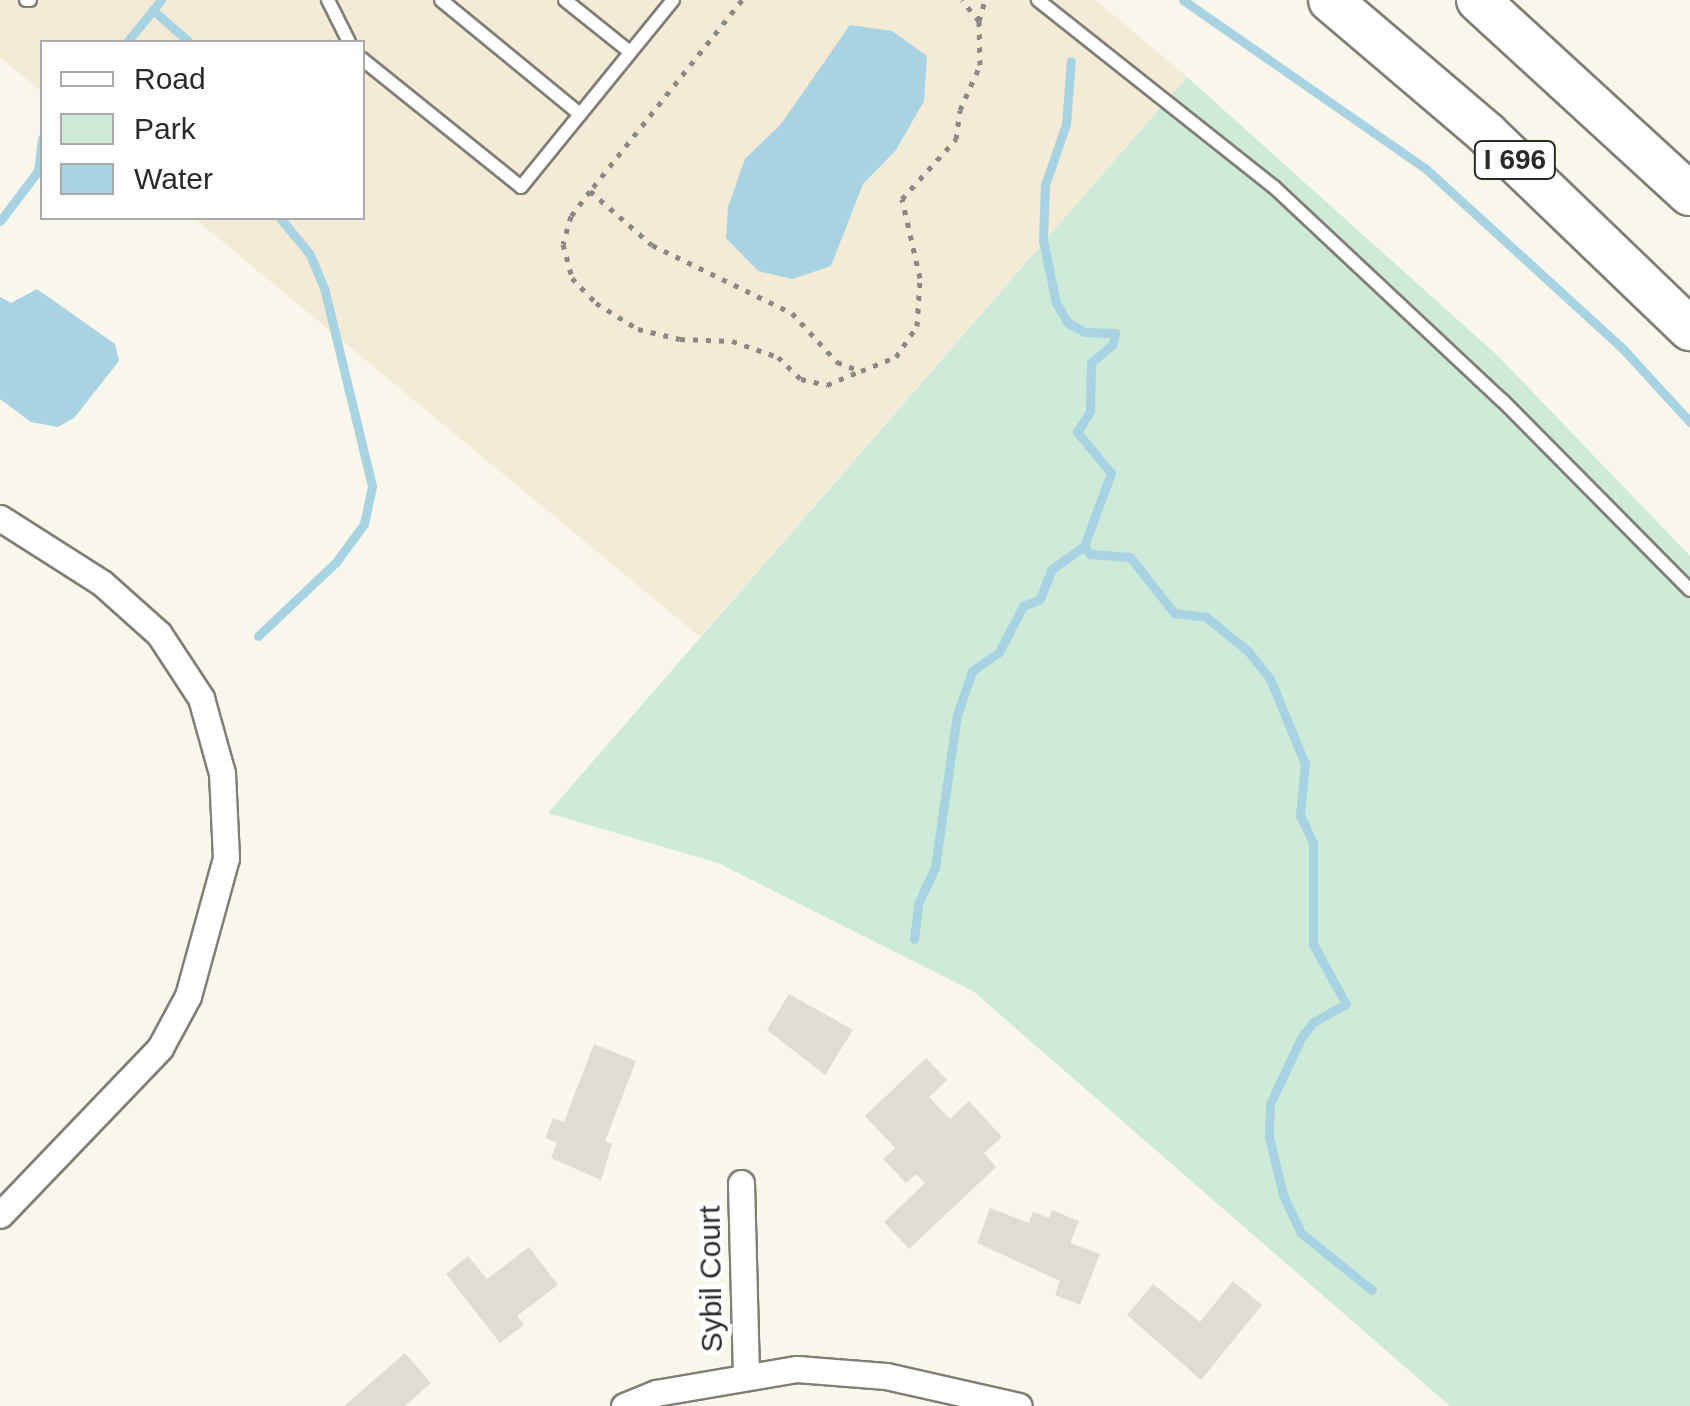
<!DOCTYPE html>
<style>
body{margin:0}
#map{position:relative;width:1690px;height:1406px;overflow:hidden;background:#f9f6ec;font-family:Arial,sans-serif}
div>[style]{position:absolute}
.commercial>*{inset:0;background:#f4ebd6}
.green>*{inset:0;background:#ceebd9}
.water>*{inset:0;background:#a8d3e2}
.stream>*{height:9px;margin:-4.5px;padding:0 4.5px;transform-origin:4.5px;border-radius:4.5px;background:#a8d3e2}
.building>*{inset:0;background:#dfdcd2}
.path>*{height:5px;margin-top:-2.5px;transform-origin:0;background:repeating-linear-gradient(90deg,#8b8983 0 5px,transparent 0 13px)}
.roads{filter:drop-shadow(2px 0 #817e76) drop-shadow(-2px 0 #817e76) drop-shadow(0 2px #817e76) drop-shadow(0 -2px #817e76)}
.service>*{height:12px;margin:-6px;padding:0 6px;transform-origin:6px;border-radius:6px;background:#fff}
.minor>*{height:25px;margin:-12.5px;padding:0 12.5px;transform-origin:12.5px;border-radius:12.5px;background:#fff}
.motorway>*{height:42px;margin:-21px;padding:0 21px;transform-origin:21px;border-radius:21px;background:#fff}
span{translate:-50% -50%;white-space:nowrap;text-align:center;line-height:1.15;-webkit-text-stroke:9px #fff;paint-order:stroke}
.shield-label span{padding:2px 8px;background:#fff;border:2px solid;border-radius:8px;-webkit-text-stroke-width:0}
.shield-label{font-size:28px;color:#2b2a27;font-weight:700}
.street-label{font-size:30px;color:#2b2a27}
.legend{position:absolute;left:40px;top:40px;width:325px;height:180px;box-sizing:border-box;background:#fff;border:2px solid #aaaaa9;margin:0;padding:12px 18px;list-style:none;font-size:30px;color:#2b2a27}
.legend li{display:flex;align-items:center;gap:20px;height:50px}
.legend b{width:50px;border:2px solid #aaaaa9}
</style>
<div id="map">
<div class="commercial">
<i style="clip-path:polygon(0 0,1096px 0,1187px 77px,700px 637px,194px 218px,362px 218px,362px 42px,42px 42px,42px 92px,0 57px)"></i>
</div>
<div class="green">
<i style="clip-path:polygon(1187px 77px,1498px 356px,1690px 556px,1690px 1406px,1450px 1406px,973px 991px,718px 863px,548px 813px)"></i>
</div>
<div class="water">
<i style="clip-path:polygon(850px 25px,892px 31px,927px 56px,924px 101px,896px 150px,863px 184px,831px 266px,792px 279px,758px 271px,726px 238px,728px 207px,745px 159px,781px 124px)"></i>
<i style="clip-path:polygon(37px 289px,115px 344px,119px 361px,74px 418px,58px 427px,31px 422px,0 399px,0 297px,11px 303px)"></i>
</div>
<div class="stream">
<i style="left:1183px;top:0;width:295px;rotate:34.8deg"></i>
<i style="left:1425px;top:168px;width:270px;rotate:42.4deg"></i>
<i style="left:1624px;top:350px;width:98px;rotate:47.5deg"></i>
<i style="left:154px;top:11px;width:47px;rotate:41.5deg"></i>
<i style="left:127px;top:42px;width:54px;rotate:-51deg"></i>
<i style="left:0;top:221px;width:63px;rotate:-52.8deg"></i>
<i style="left:38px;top:171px;width:33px;rotate:-83deg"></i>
<i style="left:1084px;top:546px;width:10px;rotate:53deg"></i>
<i style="left:1090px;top:554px;width:40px;rotate:4.3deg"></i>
<i style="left:1130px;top:557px;width:71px;rotate:51.8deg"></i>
<i style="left:1174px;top:613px;width:32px;rotate:7deg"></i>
<i style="left:1206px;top:617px;width:54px;rotate:39deg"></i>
<i style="left:1248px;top:651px;width:36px;rotate:52deg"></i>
<i style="left:1270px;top:679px;width:92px;rotate:67.6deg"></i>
<i style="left:1305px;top:764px;width:51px;rotate:95.6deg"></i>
<i style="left:1300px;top:815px;width:31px;rotate:65deg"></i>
<i style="left:1313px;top:843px;width:101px;rotate:90deg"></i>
<i style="left:1313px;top:944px;width:68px;rotate:61.2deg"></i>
<i style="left:1346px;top:1004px;width:38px;rotate:151deg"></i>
<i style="left:1313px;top:1022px;width:20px;rotate:127deg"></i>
<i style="left:1301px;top:1038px;width:73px;rotate:115.2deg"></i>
<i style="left:1270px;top:1104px;width:33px;rotate:92deg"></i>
<i style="left:1269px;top:1137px;width:60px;rotate:76.4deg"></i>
<i style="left:1283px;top:1195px;width:42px;rotate:64.7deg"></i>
<i style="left:1301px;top:1233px;width:91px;rotate:38.8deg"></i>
<i style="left:258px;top:636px;width:108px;rotate:-43.5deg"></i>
<i style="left:336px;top:562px;width:47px;rotate:-53.6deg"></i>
<i style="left:364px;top:524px;width:39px;rotate:-78deg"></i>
<i style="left:372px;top:486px;width:204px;rotate:-103.6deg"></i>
<i style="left:324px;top:288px;width:38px;rotate:-113deg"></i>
<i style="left:309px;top:253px;width:45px;rotate:-129.6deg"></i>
<i style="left:914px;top:939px;width:35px;rotate:-83deg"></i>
<i style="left:918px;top:904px;width:41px;rotate:-65.3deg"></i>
<i style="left:935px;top:867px;width:154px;rotate:-81.8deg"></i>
<i style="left:957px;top:715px;width:46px;rotate:-71.2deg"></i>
<i style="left:972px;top:671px;width:33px;rotate:-35deg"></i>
<i style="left:999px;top:652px;width:52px;rotate:-62.4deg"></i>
<i style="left:1023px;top:606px;width:18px;rotate:-22deg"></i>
<i style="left:1040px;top:599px;width:31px;rotate:-69deg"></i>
<i style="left:1051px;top:570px;width:41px;rotate:-36deg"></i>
<i style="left:1084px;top:546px;width:78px;rotate:-69.7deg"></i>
<i style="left:1111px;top:473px;width:53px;rotate:-129.7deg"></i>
<i style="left:1077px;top:432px;width:25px;rotate:-58deg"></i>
<i style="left:1090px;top:411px;width:48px;rotate:-88.8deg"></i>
<i style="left:1091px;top:363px;width:29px;rotate:-41deg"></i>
<i style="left:1113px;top:344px;width:11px;rotate:-80deg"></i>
<i style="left:1115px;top:333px;width:30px;rotate:-178deg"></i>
<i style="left:1085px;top:332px;width:19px;rotate:-152deg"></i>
<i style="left:1068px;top:323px;width:23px;rotate:-121deg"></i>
<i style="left:1056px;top:303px;width:64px;rotate:-101.7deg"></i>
<i style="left:1043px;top:240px;width:55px;rotate:-87.9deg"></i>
<i style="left:1045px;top:185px;width:65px;rotate:-71deg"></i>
<i style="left:1066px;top:124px;width:63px;rotate:-85.5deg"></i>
</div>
<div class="building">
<i style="clip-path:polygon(789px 994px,853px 1030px,825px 1075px,767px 1030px)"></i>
<i style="clip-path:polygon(594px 1044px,636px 1061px,605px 1141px,612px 1144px,601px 1180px,551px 1158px,557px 1143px,545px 1138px,553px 1118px,564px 1122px)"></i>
<i style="clip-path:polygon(926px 1058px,947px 1080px,929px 1097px,950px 1119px,969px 1101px,1002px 1137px,984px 1153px,996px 1167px,909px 1249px,884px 1222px,925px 1183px,916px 1174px,906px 1183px,883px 1159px,895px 1148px,865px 1116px)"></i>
<i style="clip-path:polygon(990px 1208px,1029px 1223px,1033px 1212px,1049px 1218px,1052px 1210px,1079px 1221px,1070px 1243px,1100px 1254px,1080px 1305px,1055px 1295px,1060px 1281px,977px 1243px)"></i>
<i style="clip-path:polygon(529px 1247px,558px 1285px,517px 1316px,524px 1325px,500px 1343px,446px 1274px,468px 1256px,487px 1279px)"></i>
<i style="clip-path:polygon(1233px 1281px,1262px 1305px,1201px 1380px,1127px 1315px,1153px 1284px,1200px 1322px)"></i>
<i style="clip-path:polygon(405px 1353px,431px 1383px,405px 1406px,344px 1406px)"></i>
</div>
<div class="path">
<i style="left:742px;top:0;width:244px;rotate:128.5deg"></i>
<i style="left:590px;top:191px;width:82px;rotate:41.1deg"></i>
<i style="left:652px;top:245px;width:156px;rotate:25.9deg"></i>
<i style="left:792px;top:313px;width:67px;rotate:47.4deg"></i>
<i style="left:837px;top:362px;width:26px;rotate:21deg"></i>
<i style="left:861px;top:371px;width:38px;rotate:-22deg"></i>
<i style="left:896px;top:357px;width:37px;rotate:-56deg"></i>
<i style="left:917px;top:326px;width:48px;rotate:-86.4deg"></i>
<i style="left:920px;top:278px;width:81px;rotate:-102.8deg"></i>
<i style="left:902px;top:199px;width:81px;rotate:-48deg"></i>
<i style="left:956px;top:139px;width:29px;rotate:-82deg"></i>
<i style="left:960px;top:110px;width:49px;rotate:-66deg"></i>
<i style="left:980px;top:65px;width:44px;rotate:-91.3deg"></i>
<i style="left:979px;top:21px;width:27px;rotate:-129deg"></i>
<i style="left:979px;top:21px;width:22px;rotate:-74deg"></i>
<i style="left:590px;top:191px;width:31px;rotate:127deg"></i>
<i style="left:571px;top:216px;width:29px;rotate:106deg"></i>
<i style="left:563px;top:244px;width:35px;rotate:75deg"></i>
<i style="left:572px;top:278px;width:35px;rotate:46deg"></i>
<i style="left:596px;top:303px;width:49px;rotate:31.8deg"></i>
<i style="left:638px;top:329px;width:43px;rotate:13.4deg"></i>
<i style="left:680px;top:339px;width:52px;rotate:2.2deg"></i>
<i style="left:732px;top:341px;width:49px;rotate:19.2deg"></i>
<i style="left:778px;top:357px;width:32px;rotate:44deg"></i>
<i style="left:801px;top:379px;width:27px;rotate:13deg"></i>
<i style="left:827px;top:385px;width:34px;rotate:-23deg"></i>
</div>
<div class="roads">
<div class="service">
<i style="left:26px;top:0;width:4px"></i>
<i style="left:328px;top:0;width:47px;rotate:63.4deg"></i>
<i style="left:441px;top:0;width:180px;rotate:39.4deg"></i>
<i style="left:565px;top:0;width:83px;rotate:38.7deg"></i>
<i style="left:1038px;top:0;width:301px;rotate:38.4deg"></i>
<i style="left:1274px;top:187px;width:312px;rotate:43.1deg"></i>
<i style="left:1502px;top:400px;width:267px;rotate:45.3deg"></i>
<i style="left:362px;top:59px;width:204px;rotate:38.8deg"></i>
<i style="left:521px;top:187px;width:241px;rotate:-50.9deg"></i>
</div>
<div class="minor">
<i style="left:0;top:518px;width:121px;rotate:32.5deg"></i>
<i style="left:102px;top:583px;width:76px;rotate:41.8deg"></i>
<i style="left:159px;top:634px;width:77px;rotate:56.7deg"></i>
<i style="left:201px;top:698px;width:78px;rotate:74.4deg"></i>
<i style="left:222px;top:773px;width:85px;rotate:87.3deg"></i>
<i style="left:226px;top:858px;width:143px;rotate:105.4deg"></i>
<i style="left:188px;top:996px;width:59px;rotate:118.3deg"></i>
<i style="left:160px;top:1048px;width:231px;rotate:133.8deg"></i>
<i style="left:741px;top:1183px;width:191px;rotate:88.5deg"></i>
<i style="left:624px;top:1406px;width:35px;rotate:-22deg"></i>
<i style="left:656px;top:1393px;width:143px;rotate:-9.7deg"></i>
<i style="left:797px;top:1369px;width:89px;rotate:4.5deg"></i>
<i style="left:886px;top:1376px;width:136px;rotate:12.7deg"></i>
</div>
<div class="motorway">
<i style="left:1330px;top:0;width:205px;rotate:40.4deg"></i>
<i style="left:1486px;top:133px;width:283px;rotate:43.9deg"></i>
<i style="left:1478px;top:0;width:287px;rotate:42.5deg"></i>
</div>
</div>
<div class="shield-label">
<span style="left:1515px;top:160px">I 696</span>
</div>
<div class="street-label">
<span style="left:711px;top:1279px;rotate:-91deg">Sybil Court</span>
</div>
<ul class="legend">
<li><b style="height:12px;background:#fff"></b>Road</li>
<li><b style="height:28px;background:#ceebd9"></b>Park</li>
<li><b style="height:28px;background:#a8d3e2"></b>Water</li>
</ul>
</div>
